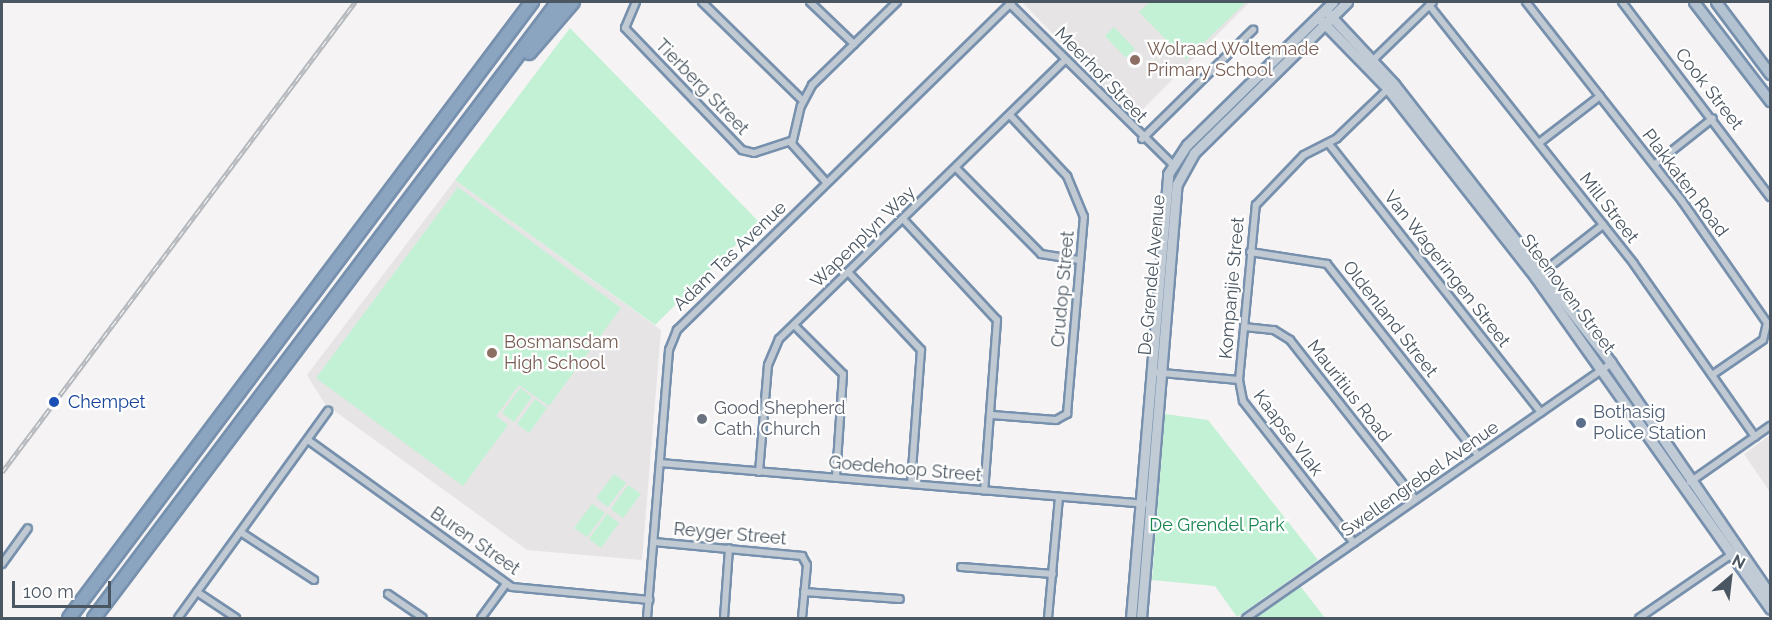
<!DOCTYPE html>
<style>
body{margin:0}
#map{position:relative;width:1772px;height:620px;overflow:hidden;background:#f5f3f3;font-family:Raleway,sans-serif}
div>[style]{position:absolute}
.education>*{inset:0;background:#e6e4e5}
.green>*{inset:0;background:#c3f1d5}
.roads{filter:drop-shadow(2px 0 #7690ad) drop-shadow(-2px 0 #7690ad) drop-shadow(0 2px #7690ad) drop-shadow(0 -2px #7690ad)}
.street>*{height:6px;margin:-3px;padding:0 3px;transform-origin:3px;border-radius:3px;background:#c1cad2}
.secondary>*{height:9px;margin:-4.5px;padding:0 4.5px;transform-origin:4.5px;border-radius:4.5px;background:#c1cbd6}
.primary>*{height:9px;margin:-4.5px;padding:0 4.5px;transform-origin:4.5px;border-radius:4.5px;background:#b3c2d1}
.highway>*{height:12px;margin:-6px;padding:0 6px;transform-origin:6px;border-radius:6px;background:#8ba5c1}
.rail>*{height:4.5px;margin-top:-2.25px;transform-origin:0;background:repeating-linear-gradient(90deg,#fff 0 7px,#b5b8bd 0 14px);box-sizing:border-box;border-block:2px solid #b5b8bd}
.dots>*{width:16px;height:16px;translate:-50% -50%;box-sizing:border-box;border:3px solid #fff;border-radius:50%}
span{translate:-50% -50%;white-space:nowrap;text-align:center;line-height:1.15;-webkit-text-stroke:4.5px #fff;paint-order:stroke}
.education-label{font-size:18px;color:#785e54}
.left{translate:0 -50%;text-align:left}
.street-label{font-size:18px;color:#4a5661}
.transit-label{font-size:18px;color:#164399}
.worship-label{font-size:18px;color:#5b616d}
.service-label{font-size:18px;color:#4e5e75}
.park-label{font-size:18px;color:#17864f}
.frame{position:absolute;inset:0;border:3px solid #4a5661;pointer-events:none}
.north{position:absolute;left:1700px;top:548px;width:60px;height:60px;-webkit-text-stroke:4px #fff;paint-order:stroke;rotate:28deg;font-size:16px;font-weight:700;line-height:24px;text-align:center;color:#4a5661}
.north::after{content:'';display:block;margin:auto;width:21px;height:27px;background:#4a5661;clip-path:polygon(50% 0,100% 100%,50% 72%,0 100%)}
.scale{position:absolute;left:12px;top:581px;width:99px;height:27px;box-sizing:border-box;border:3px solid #4a5661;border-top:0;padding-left:8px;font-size:18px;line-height:21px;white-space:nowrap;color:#4a5661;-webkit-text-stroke:4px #fff;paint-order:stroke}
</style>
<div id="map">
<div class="education">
<i style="clip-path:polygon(1022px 2px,1250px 2px,1134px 118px)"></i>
<i style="clip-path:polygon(455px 180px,661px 330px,642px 560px,527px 550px,325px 404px,307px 375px)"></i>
<i style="clip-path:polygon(1770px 435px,1770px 492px,1744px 454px)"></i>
</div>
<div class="green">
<i style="clip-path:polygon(1150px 2px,1246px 2px,1186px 60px,1139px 12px)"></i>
<i style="clip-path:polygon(1114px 27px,1135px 49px,1126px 58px,1105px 36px)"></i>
<i style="clip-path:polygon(570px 28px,759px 222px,655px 325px,455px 180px)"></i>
<i style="clip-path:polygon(458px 187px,621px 308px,549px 406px,519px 385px,496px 416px,508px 425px,463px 486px,316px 378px)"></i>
<i style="clip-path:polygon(520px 388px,532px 397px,514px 422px,502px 413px)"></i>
<i style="clip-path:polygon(535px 399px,547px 408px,529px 433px,517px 424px)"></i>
<i style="clip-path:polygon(1165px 414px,1208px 420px,1318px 560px,1237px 617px,1215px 586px,1152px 580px)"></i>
<i style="clip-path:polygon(614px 474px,626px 483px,608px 507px,596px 498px)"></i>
<i style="clip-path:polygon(628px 485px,641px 494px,623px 518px,611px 509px)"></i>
<i style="clip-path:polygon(592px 504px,605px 513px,587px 537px,574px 528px)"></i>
<i style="clip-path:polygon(607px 514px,619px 523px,601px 548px,589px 539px)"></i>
<i style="clip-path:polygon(1301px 587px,1325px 618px,1256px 618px,1299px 588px)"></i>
</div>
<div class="roads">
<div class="street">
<i style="left:636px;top:2px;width:28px;rotate:113deg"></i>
<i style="left:625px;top:28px;width:169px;rotate:46.2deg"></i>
<i style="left:742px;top:150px;width:12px;rotate:14deg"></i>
<i style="left:754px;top:153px;width:40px;rotate:-18deg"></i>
<i style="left:702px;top:2px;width:141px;rotate:44.4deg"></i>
<i style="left:810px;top:2px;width:61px;rotate:43.7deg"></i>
<i style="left:1526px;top:2px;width:253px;rotate:51.9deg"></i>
<i style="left:1682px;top:201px;width:149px;rotate:55.1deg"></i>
<i style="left:1767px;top:323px;width:17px;rotate:103deg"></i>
<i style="left:1763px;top:340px;width:62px;rotate:145.5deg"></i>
<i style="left:1622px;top:2px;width:245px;rotate:52.8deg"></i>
<i style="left:1010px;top:4px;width:228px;rotate:44.6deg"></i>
<i style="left:1429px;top:5px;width:330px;rotate:51.6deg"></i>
<i style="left:1634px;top:264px;width:211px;rotate:55deg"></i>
<i style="left:1371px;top:62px;width:86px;rotate:-44.1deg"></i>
<i style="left:1142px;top:139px;width:156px;rotate:-44.5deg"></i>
<i style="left:1539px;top:143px;width:77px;rotate:-37.6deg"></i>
<i style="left:1329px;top:144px;width:342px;rotate:51.7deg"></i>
<i style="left:1654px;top:165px;width:75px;rotate:-38.5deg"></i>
<i style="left:956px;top:168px;width:121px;rotate:45.3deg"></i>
<i style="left:1041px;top:254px;width:38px;rotate:9deg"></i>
<i style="left:826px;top:182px;width:51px;rotate:-131.8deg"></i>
<i style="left:792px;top:144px;width:39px;rotate:-77deg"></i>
<i style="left:801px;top:106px;width:24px;rotate:-62deg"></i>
<i style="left:812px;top:85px;width:119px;rotate:-44.3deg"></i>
<i style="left:903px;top:219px;width:138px;rotate:47.1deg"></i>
<i style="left:997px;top:320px;width:171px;rotate:94.3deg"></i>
<i style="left:1250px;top:252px;width:78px;rotate:8.9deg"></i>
<i style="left:1327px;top:264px;width:243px;rotate:51.7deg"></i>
<i style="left:848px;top:272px;width:107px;rotate:46.9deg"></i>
<i style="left:921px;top:350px;width:134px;rotate:94.3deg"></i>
<i style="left:1538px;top:276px;width:83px;rotate:-38.1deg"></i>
<i style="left:794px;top:325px;width:69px;rotate:45deg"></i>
<i style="left:843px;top:374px;width:104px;rotate:93.9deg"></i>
<i style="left:1244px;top:327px;width:30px;rotate:6deg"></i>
<i style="left:1274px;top:330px;width:19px;rotate:32deg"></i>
<i style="left:1290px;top:340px;width:202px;rotate:51.8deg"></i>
<i style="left:1151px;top:372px;width:88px;rotate:5.2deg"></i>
<i style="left:1239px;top:380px;width:21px;rotate:79deg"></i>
<i style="left:1243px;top:401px;width:180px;rotate:52deg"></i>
<i style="left:1239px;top:380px;width:176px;rotate:-84.5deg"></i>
<i style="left:1256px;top:205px;width:69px;rotate:-46.2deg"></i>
<i style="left:1304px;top:155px;width:37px;rotate:-27deg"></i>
<i style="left:1337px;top:138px;width:74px;rotate:-43.9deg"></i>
<i style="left:992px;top:415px;width:64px;rotate:4.5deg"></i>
<i style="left:1056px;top:420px;width:13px;rotate:-29deg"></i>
<i style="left:1067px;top:414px;width:198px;rotate:-85.1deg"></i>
<i style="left:1084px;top:217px;width:44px;rotate:-112.5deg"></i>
<i style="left:1067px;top:176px;width:83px;rotate:-133.1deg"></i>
<i style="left:308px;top:440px;width:251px;rotate:35.8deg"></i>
<i style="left:512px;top:587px;width:138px;rotate:5.4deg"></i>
<i style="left:660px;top:463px;width:486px;rotate:4.8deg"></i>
<i style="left:759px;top:472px;width:107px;rotate:-85.2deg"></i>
<i style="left:768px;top:365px;width:28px;rotate:-67deg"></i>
<i style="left:779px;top:339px;width:400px;rotate:-44.3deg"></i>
<i style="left:1690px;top:482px;width:98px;rotate:-35deg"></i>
<i style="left:242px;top:533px;width:86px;rotate:33.1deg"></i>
<i style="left:654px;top:542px;width:149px;rotate:5.4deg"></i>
<i style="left:802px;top:556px;width:10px;rotate:61deg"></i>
<i style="left:807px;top:565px;width:53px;rotate:95.4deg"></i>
<i style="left:2px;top:564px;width:44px;rotate:-54.2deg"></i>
<i style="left:961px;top:567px;width:92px;rotate:4.4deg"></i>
<i style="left:197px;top:592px;width:47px;rotate:33.7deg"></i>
<i style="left:804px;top:592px;width:96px;rotate:4.2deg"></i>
<i style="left:388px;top:594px;width:42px;rotate:34.4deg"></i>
<i style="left:178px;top:618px;width:256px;rotate:-54.1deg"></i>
<i style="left:481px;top:618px;width:42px;rotate:-53.7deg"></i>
<i style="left:647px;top:618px;width:269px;rotate:-85.3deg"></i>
<i style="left:669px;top:350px;width:22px;rotate:-68deg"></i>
<i style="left:677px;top:330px;width:469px;rotate:-44.4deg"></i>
<i style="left:724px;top:618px;width:70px;rotate:-85.9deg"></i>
<i style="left:1048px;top:618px;width:121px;rotate:-84.8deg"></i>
<i style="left:1246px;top:618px;width:445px;rotate:-34.9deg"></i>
<i style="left:1639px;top:618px;width:116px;rotate:-34.5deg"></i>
</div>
<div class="secondary">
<i style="left:1325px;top:10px;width:101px;rotate:47deg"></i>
<i style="left:1394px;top:84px;width:353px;rotate:52.1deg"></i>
<i style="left:1611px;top:363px;width:280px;rotate:55.5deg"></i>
<i style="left:1318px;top:17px;width:100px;rotate:45.8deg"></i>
<i style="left:1388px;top:89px;width:240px;rotate:51.9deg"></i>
<i style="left:1536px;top:278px;width:405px;rotate:54.7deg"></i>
<i style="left:1131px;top:618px;width:446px;rotate:-85.2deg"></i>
<i style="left:1168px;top:174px;width:35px;rotate:-57deg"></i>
<i style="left:1187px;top:145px;width:204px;rotate:-44.4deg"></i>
<i style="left:1141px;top:618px;width:435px;rotate:-85.3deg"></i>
<i style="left:1177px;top:184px;width:35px;rotate:-61deg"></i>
<i style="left:1194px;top:153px;width:215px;rotate:-44.6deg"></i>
</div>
<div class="primary">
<i style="left:1694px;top:2px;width:125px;rotate:52.5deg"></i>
<i style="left:1716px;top:2px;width:90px;rotate:53.1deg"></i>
</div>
<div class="highway">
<i style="left:529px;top:53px;width:67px;rotate:-49.2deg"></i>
<i style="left:69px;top:618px;width:771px;rotate:-53.07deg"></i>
<i style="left:94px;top:618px;width:771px;rotate:-53.01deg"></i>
</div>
</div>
<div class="rail">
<i style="left:2px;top:472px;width:588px;rotate:-53.09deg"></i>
</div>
<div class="dots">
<i style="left:1135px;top:60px;background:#8d6e63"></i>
<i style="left:492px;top:353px;background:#8d6e63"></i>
<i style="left:54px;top:402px;background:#1a4fb4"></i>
<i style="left:702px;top:419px;background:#6b7280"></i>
<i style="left:1581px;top:423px;background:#5c6f8a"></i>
</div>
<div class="education-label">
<span class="left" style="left:1147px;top:60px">Wolraad Woltemade<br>Primary School</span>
<span class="left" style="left:504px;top:353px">Bosmansdam<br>High School</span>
</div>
<div class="street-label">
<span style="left:1101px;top:75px;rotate:46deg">Meerhof Street</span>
<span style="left:702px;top:87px;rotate:46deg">Tierberg Street</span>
<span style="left:1709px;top:89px;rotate:52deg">Cook Street</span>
<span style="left:1685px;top:183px;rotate:53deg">Plakkaten Road</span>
<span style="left:1609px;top:208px;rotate:52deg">Mill Street</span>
<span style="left:863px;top:237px;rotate:-44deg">Wapenplyn Way</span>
<span style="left:730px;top:256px;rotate:-44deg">Adam Tas Avenue</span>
<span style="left:1447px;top:269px;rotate:52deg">Van Wageringen Street</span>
<span style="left:1152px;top:275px;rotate:-85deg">De Grendel Avenue</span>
<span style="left:1232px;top:288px;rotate:-85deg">Kompanjie Street</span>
<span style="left:1063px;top:289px;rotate:-85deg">Crudop Street</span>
<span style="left:1568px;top:294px;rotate:53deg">Steenoven Street</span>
<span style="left:1390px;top:319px;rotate:52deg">Oldenland Street</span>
<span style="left:1349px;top:391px;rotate:52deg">Mauritius Road</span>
<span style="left:1288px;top:433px;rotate:53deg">Kaapse Vlak</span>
<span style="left:905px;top:469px;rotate:5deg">Goedehoop Street</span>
<span style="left:1420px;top:479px;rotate:-35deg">Swellengrebel Avenue</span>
<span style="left:730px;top:534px;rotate:5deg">Reyger Street</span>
<span style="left:475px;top:541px;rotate:35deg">Buren Street</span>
</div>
<div class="transit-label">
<span class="left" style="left:68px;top:402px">Chempet</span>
</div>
<div class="worship-label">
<span class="left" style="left:714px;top:419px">Good Shepherd<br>Cath. Church</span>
</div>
<div class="service-label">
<span class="left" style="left:1593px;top:423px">Bothasig<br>Police Station</span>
</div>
<div class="park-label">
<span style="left:1217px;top:525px">De Grendel Park</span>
</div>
<div class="frame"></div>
<div class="north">N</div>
<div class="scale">100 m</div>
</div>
